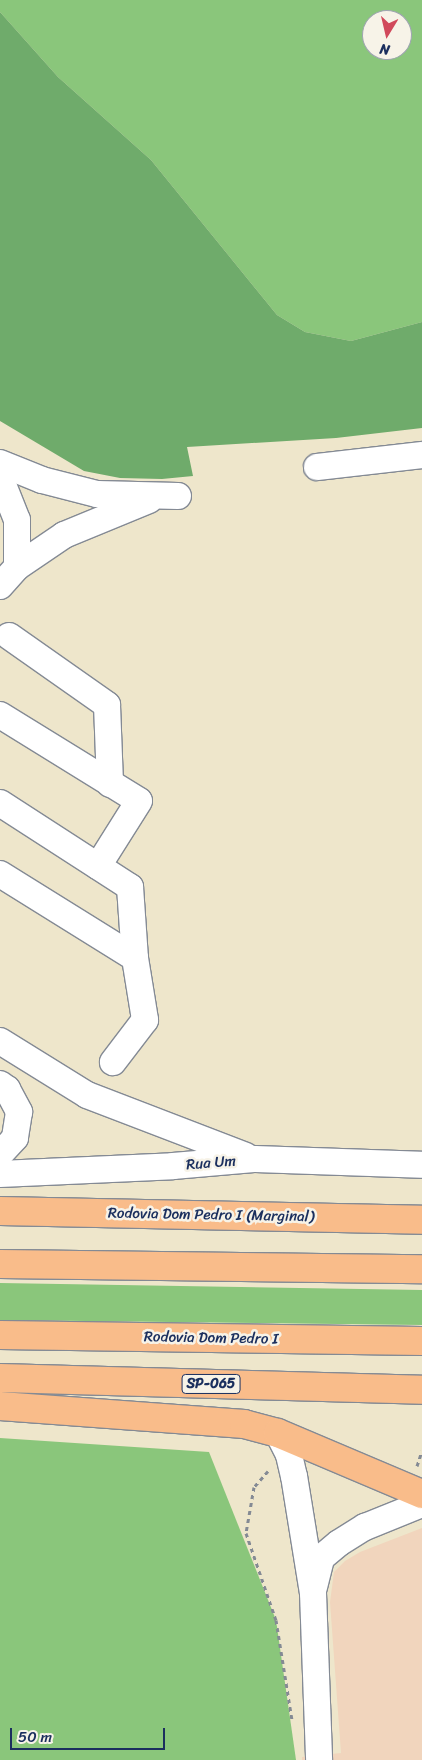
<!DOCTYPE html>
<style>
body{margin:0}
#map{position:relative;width:422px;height:1760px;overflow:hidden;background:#eee6cb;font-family:Sriracha,sans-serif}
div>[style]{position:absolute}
.built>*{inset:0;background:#f1d5bd}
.green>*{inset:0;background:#8ac67b}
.forest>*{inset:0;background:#6fab6b}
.path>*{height:3px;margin-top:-1.5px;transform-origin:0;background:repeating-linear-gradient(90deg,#848a94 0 4px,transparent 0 8px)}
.roads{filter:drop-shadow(1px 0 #848a94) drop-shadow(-1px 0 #848a94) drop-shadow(0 1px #848a94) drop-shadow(0 -1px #848a94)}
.minor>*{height:26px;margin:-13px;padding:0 13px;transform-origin:13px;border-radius:13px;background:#fff}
.highway>*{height:28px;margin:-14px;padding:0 14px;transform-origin:14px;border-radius:14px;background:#f9bc8a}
span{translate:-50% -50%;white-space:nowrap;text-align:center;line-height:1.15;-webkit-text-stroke:5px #f7f3e8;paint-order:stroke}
.shield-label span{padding:1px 4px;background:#f7f3e8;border:1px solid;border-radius:4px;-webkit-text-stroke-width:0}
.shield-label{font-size:14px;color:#1b2f5e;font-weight:700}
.street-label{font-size:15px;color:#1b2f5e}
.north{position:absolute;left:362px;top:10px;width:50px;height:50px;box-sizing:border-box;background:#f7f3e8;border:1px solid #9fa5b1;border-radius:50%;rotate:189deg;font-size:14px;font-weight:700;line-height:20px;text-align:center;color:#1b2f5e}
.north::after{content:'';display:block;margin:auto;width:18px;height:22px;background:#d1495b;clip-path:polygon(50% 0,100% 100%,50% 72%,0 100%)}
.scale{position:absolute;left:10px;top:1728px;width:155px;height:22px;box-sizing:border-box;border:2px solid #1b2f5e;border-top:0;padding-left:6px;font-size:15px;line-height:18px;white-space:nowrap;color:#1b2f5e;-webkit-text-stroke:4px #f7f3e8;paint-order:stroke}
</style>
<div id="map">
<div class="built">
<i style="clip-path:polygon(422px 1528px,422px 1760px,302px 1760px,302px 1757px,341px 1753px,330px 1602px,334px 1572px,345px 1561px,360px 1552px)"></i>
</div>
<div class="green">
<i style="clip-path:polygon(evenodd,0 0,422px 0,422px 322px,351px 341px,305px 332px,277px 315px,151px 160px,58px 77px,0 12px,0 0,372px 20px,402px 20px,402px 50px,372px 50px,372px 20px)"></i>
<i style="clip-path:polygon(0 1283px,422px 1290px,422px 1325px,0 1320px)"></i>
<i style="clip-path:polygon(0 1438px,209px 1452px,276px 1620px,296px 1760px,0 1760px)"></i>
</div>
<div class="forest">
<i style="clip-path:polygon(0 12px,58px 77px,151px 160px,277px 315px,305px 332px,351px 341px,422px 322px,422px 428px,336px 438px,187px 447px,193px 476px,162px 479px,120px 478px,84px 471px,0 421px)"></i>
</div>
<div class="path">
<i style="left:417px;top:1466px;width:16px;rotate:-72deg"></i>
<i style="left:268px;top:1471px;width:21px;rotate:131deg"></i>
<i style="left:254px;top:1487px;width:47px;rotate:99.9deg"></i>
<i style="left:246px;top:1533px;width:92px;rotate:71deg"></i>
<i style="left:276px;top:1620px;width:101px;rotate:80.9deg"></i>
</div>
<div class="roads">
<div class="minor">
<i style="left:0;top:463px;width:45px;rotate:22deg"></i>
<i style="left:42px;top:480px;width:57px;rotate:14.3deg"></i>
<i style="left:97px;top:494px;width:81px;rotate:1.4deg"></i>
<i style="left:317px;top:467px;width:106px;rotate:-6.5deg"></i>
<i style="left:0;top:477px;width:46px;rotate:68.4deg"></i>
<i style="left:17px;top:520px;width:47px;rotate:90deg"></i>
<i style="left:0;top:586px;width:25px;rotate:-48deg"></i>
<i style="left:17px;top:567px;width:57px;rotate:-34.2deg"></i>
<i style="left:64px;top:535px;width:92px;rotate:-22.4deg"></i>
<i style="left:9px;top:636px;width:120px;rotate:35.1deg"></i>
<i style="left:107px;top:705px;width:79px;rotate:87.8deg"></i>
<i style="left:0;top:715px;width:163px;rotate:31.7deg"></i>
<i style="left:139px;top:801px;width:77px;rotate:122.2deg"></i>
<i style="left:0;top:803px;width:155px;rotate:32.9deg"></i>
<i style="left:130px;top:887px;width:71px;rotate:86deg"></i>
<i style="left:135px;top:958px;width:63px;rotate:80.8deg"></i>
<i style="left:145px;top:1020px;width:53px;rotate:127.3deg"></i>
<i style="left:0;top:874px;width:159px;rotate:31.9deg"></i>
<i style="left:0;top:1041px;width:102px;rotate:31.8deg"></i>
<i style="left:87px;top:1095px;width:170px;rotate:21deg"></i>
<i style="left:0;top:1084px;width:9px;rotate:36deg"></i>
<i style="left:7px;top:1089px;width:26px;rotate:62deg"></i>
<i style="left:19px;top:1112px;width:26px;rotate:99deg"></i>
<i style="left:15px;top:1138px;width:22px;rotate:133deg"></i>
<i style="left:0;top:1174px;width:173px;rotate:-2.6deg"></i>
<i style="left:173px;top:1166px;width:81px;rotate:-4.9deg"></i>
<i style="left:254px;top:1159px;width:168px;rotate:2deg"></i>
<i style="left:278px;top:1433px;width:25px;rotate:63deg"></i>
<i style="left:289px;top:1455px;width:22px;rotate:77deg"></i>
<i style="left:294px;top:1476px;width:119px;rotate:80.8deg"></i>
<i style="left:313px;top:1593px;width:167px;rotate:87.9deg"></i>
<i style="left:314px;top:1587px;width:30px;rotate:-76deg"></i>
<i style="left:321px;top:1558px;width:23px;rotate:-40deg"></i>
<i style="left:339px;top:1543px;width:31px;rotate:-32deg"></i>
<i style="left:365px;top:1527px;width:61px;rotate:-22deg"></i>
</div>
<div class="highway">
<i style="left:0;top:1211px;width:422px;rotate:1.2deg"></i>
<i style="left:0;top:1264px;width:422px;rotate:0.7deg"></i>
<i style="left:0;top:1335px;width:422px;rotate:0.8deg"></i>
<i style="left:0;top:1378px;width:422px;rotate:1.6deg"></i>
<i style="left:0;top:1406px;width:245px;rotate:4.2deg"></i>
<i style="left:244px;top:1424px;width:35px;rotate:15deg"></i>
<i style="left:278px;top:1433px;width:156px;rotate:23deg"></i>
</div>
</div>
<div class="shield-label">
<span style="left:211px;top:1384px">SP-065</span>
</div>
<div class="street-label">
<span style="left:211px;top:1163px;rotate:-5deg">Rua Um</span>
<span style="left:211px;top:1215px;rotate:1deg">Rodovia Dom Pedro I (Marginal)</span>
<span style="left:211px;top:1338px;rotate:1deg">Rodovia Dom Pedro I</span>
</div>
<div class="north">N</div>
<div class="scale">50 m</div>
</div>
